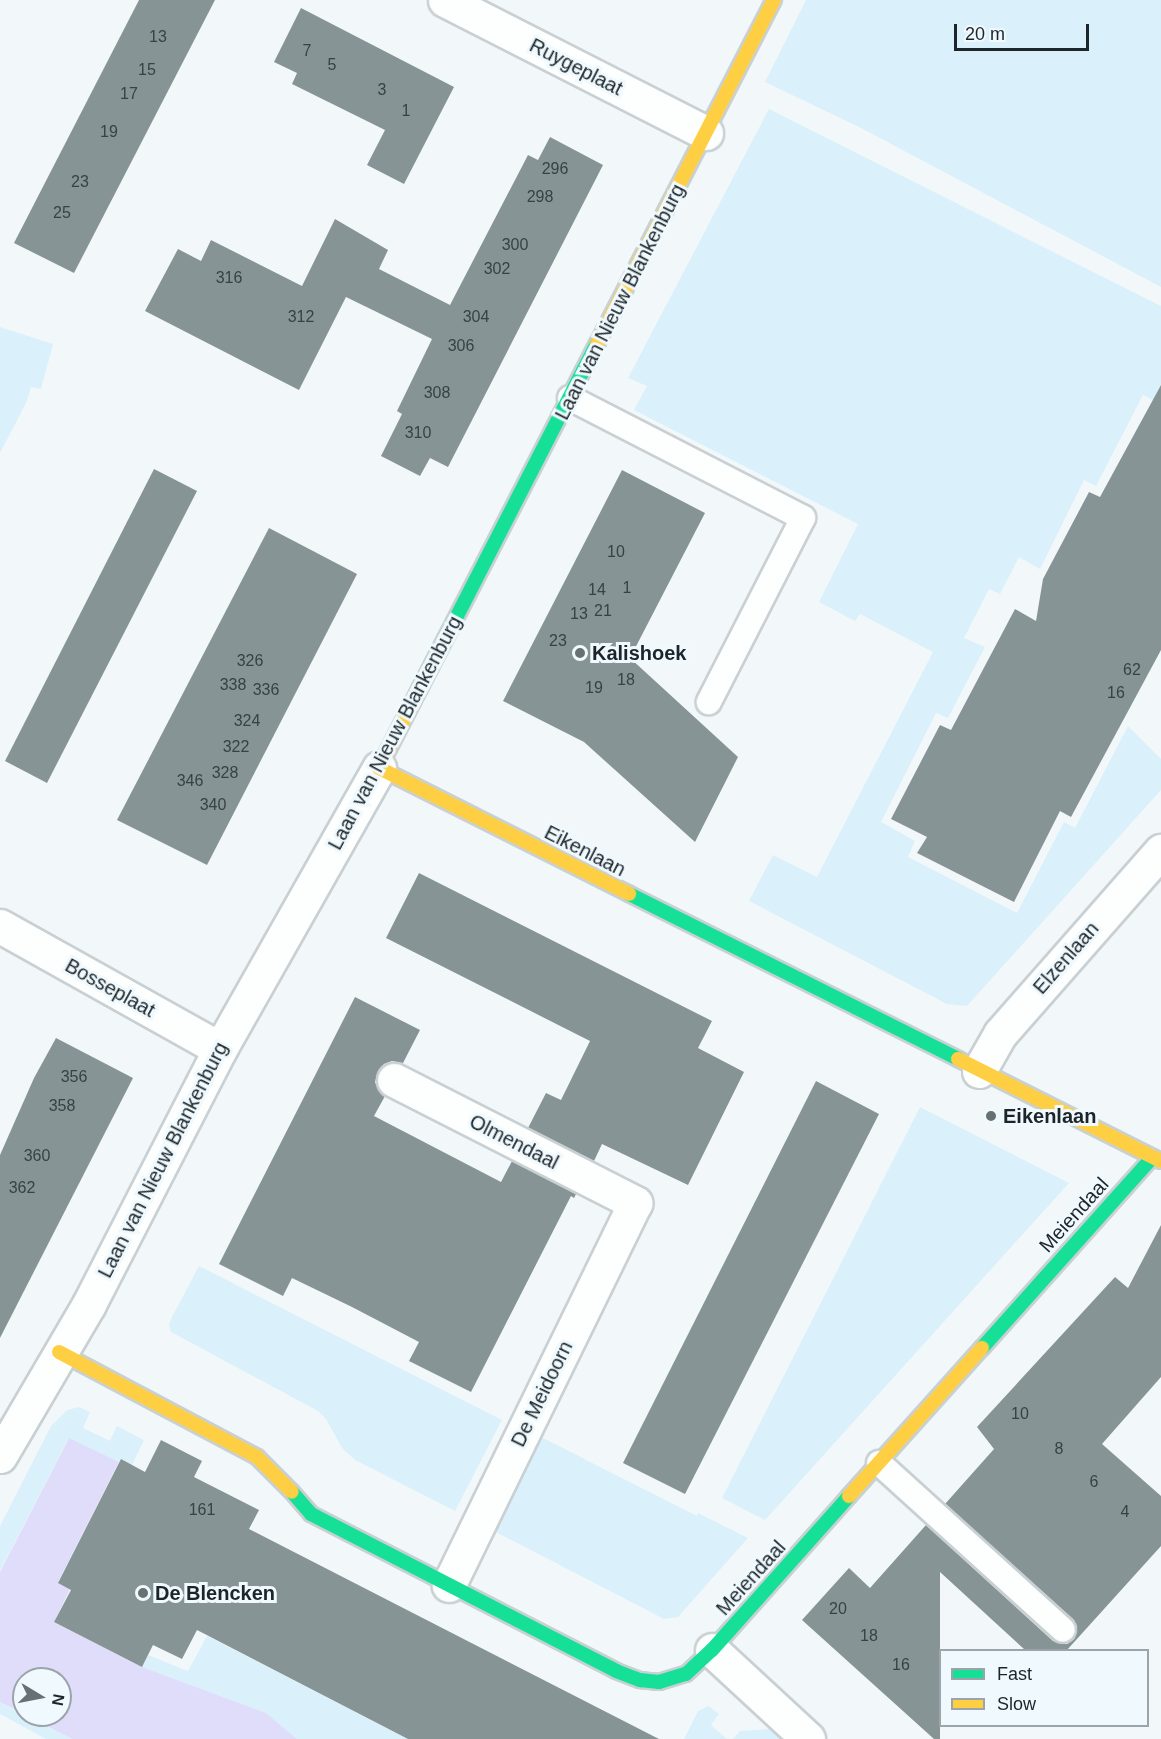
<!DOCTYPE html>
<style>
body{margin:0}
#map{position:relative;width:1161px;height:1739px;overflow:hidden;background:#f2f8fa;font-family:Arial,sans-serif}
div>[style]{position:absolute}
.green>*{inset:0;background:#daf0fa}
.water>*{inset:0;background:#e0ddfb}
.building>*{inset:0;background:#879496}
.roads{filter:drop-shadow(2px 0 #c9d0d3) drop-shadow(-2px 0 #c9d0d3) drop-shadow(0 2px #c9d0d3) drop-shadow(0 -2px #c9d0d3)}
.lane>*{height:24px;margin:-12px;padding:0 12px;transform-origin:12px;border-radius:12px;background:#fdfefe}
.street>*{height:33px;margin:-16.5px;padding:0 16.5px;transform-origin:16.5px;border-radius:16.5px;background:#fdfefe}
.fast>*{height:14px;margin:-7px;padding:0 7px;transform-origin:7px;border-radius:7px;background:#16e098}
.slow>*{height:14px;margin:-7px;padding:0 7px;transform-origin:7px;border-radius:7px;background:#ffcf43}
.dots>*{width:16px;height:16px;translate:-50% -50%;box-sizing:border-box;border:3px solid #eff9fe;border-radius:50%}
span{translate:-50% -50%;white-space:nowrap;text-align:center;line-height:1.15;-webkit-text-stroke:6px #eff9fe;paint-order:stroke}
.number-label{font-size:16px;color:#374245}
.number-label span{-webkit-text-stroke-width:0}
.street-label{font-size:20px;color:#1c262a}
.poi-label{font-size:20px;color:#1c262a;font-weight:700}
.left{translate:0 -50%;text-align:left}
.legend{position:absolute;left:939px;top:1649px;width:210px;height:78px;box-sizing:border-box;background:#eff9fe;border:2px solid #9ba5a9;margin:0;padding:8px 10px;list-style:none;font-size:18px;color:#1c262a}
.legend li{display:flex;align-items:center;gap:12px;height:30px}
.legend b{width:30px;border:2px solid #9ba5a9}
.north{position:absolute;left:12px;top:1667px;width:60px;height:60px;box-sizing:border-box;background:#eff9fe;border:2px solid #9ba5a9;border-radius:50%;rotate:100deg;font-size:16px;font-weight:700;line-height:24px;text-align:center;color:#1c262a}
.north::after{content:'';display:block;margin:auto;width:21px;height:27px;background:#677073;clip-path:polygon(50% 0,100% 100%,50% 72%,0 100%)}
.scale{position:absolute;left:954px;top:24px;width:135px;height:27px;box-sizing:border-box;border:3px solid #1c262a;border-top:0;padding-left:8px;font-size:18px;line-height:21px;white-space:nowrap;color:#1c262a;-webkit-text-stroke:4px #eff9fe;paint-order:stroke}
</style>
<div id="map">
<div class="green">
<i style="clip-path:polygon(806px 0,1161px 0,1161px 287px,861px 128px,765px 82px)"></i>
<i style="clip-path:polygon(769px 109px,1161px 306px,1161px 404px,1143px 395px,1096px 486px,1084px 480px,1040px 569px,1019px 557px,1000px 594px,989px 589px,964px 638px,985px 647px,948px 718px,936px 713px,881px 822px,915px 841px,908px 857px,1017px 913px,1064px 822px,1075px 828px,1128px 726px,1161px 759px,1161px 790px,967px 1006px,947px 1004px,749px 901px,773px 855px,817px 877px,933px 652px,860px 614px,855px 621px,819px 602px,858px 524px,634px 410px,647px 386px,628px 378px)"></i>
<i style="clip-path:polygon(0 327px,53px 344px,41px 389px,31px 387px,27px 401px,0 453px)"></i>
<i style="clip-path:polygon(920px 1107px,1069px 1183px,765px 1520px,722px 1498px)"></i>
<i style="clip-path:polygon(199px 1266px,502px 1420px,455px 1511px,355px 1460px,342px 1448px,326px 1419px,318px 1411px,171px 1332px,169px 1325px,172px 1317px)"></i>
<i style="clip-path:polygon(79px 1407px,90px 1412px,83px 1428px,110px 1441px,117px 1426px,144px 1440px,132px 1465px,121px 1460px,119px 1462px,68px 1439px,0 1571px,0 1526px,51px 1426px,67px 1410px)"></i>
<i style="clip-path:polygon(537px 1435px,697px 1516px,698px 1513px,748px 1538px,678px 1617px,664px 1619px,488px 1528px)"></i>
<i style="clip-path:polygon(207px 1636px,408px 1739px,297px 1739px,266px 1713px,142px 1667px,148px 1655px,188px 1671px)"></i>
<i style="clip-path:polygon(0 1702px,24px 1715px,72px 1739px,46px 1739px,0 1714px)"></i>
<i style="clip-path:polygon(709px 1706px,719px 1714px,711px 1725px,727px 1739px,684px 1739px,698px 1711px)"></i>
<i style="clip-path:polygon(771px 1729px,782px 1739px,733px 1739px,740px 1731px)"></i>
</div>
<div class="water">
<i style="clip-path:polygon(69px 1438px,119px 1462px,58px 1582px,70px 1589px,54px 1622px,142px 1667px,266px 1713px,297px 1739px,72px 1739px,25px 1715px,60px 1715px,60px 1679px,24px 1679px,24px 1714px,0 1702px,0 1572px)"></i>
</div>
<div class="building">
<i style="clip-path:polygon(139px 0,215px 0,74px 273px,14px 243px)"></i>
<i style="clip-path:polygon(301px 8px,454px 87px,404px 184px,367px 165px,385px 130px,292px 84px,297px 73px,274px 62px)"></i>
<i style="clip-path:polygon(550px 137px,603px 165px,448px 467px,430px 458px,420px 476px,381px 456px,402px 414px,397px 411px,432px 339px,346px 297px,299px 390px,145px 311px,178px 249px,201px 261px,211px 240px,302px 286px,335px 219px,388px 250px,379px 269px,450px 305px,528px 155px,538px 160px)"></i>
<i style="clip-path:polygon(1161px 385px,1161px 650px,1071px 817px,1060px 811px,1014px 902px,917px 853px,927px 837px,891px 819px,940px 725px,951px 730px,1015px 609px,1036px 621px,1043px 579px,1089px 492px,1100px 497px)"></i>
<i style="clip-path:polygon(154px 469px,197px 491px,47px 783px,5px 761px)"></i>
<i style="clip-path:polygon(622px 470px,705px 513px,630px 658px,738px 757px,695px 842px,584px 742px,503px 701px)"></i>
<i style="clip-path:polygon(269px 528px,357px 574px,207px 865px,117px 820px)"></i>
<i style="clip-path:polygon(419px 873px,712px 1021px,698px 1048px,744px 1072px,688px 1185px,602px 1144px,594px 1161px,528px 1128px,546px 1093px,561px 1100px,590px 1041px,386px 938px)"></i>
<i style="clip-path:polygon(355px 997px,420px 1030px,403px 1063px,392px 1061px,384px 1064px,378px 1071px,375px 1082px,379px 1091px,385px 1096px,374px 1116px,501px 1182px,512px 1161px,576px 1194px,574px 1198px,571px 1196px,471px 1392px,409px 1361px,419px 1342px,352px 1307px,292px 1278px,283px 1296px,219px 1264px)"></i>
<i style="clip-path:polygon(56px 1038px,133px 1078px,0 1338px,0 1155px,34px 1078px)"></i>
<i style="clip-path:polygon(816px 1081px,879px 1114px,685px 1494px,623px 1463px)"></i>
<i style="clip-path:polygon(1161px 1225px,1161px 1377px,1102px 1444px,1161px 1496px,1161px 1546px,1067px 1650px,1025px 1650px,940px 1572px,940px 1739px,934px 1739px,802px 1620px,849px 1568px,870px 1588px,926px 1525px,1053px 1641px,1067px 1644px,1074px 1639px,1077px 1626px,1073px 1619px,945px 1504px,994px 1449px,977px 1427px,1115px 1277px,1128px 1288px)"></i>
<i style="clip-path:polygon(161px 1440px,202px 1461px,194px 1477px,259px 1510px,249px 1529px,659px 1739px,408px 1739px,197px 1630px,182px 1659px,153px 1645px,142px 1667px,54px 1622px,71px 1590px,58px 1583px,121px 1459px,145px 1472px)"></i>
</div>
<div class="roads">
<div class="lane">
<i style="left:570px;top:398px;width:262px;rotate:27.2deg"></i>
<i style="left:803px;top:518px;width:207px;rotate:117.1deg"></i>
<i style="left:879px;top:1463px;width:248px;rotate:42.2deg"></i>
</div>
<div class="street">
<i style="left:445px;top:0;width:293px;rotate:27deg"></i>
<i style="left:0;top:926px;width:252px;rotate:29.2deg"></i>
<i style="left:979px;top:1071px;width:43px;rotate:-60.4deg"></i>
<i style="left:1000px;top:1034px;width:244px;rotate:-48.7deg"></i>
<i style="left:394px;top:1080px;width:271px;rotate:27deg"></i>
<i style="left:635px;top:1203px;width:425px;rotate:116deg"></i>
<i style="left:0;top:1456px;width:176px;rotate:-59.6deg"></i>
<i style="left:89px;top:1304px;width:287px;rotate:-62.8deg"></i>
<i style="left:220px;top:1049px;width:323px;rotate:-60.5deg"></i>
<i style="left:712px;top:1650px;width:131px;rotate:42.8deg"></i>
</div>
<div class="fast">
<i style="left:420px;top:688px;width:387px;rotate:-62.8deg"></i>
<i style="left:629px;top:894px;width:368px;rotate:26.6deg"></i>
<i style="left:982px;top:1348px;width:256px;rotate:-48.2deg"></i>
<i style="left:292px;top:1492px;width:29px;rotate:49deg"></i>
<i style="left:311px;top:1514px;width:343px;rotate:27.2deg"></i>
<i style="left:616px;top:1671px;width:26px;rotate:21deg"></i>
<i style="left:640px;top:1680px;width:19px;rotate:6deg"></i>
<i style="left:659px;top:1682px;width:28px;rotate:-17deg"></i>
<i style="left:686px;top:1674px;width:35px;rotate:-43deg"></i>
<i style="left:712px;top:1650px;width:206px;rotate:-48.3deg"></i>
</div>
<div class="slow">
<i style="left:597px;top:344px;width:387px;rotate:-62.8deg"></i>
<i style="left:420px;top:688px;width:90px;rotate:117.1deg"></i>
<i style="left:379px;top:768px;width:280px;rotate:26.7deg"></i>
<i style="left:958px;top:1059px;width:227px;rotate:26.7deg"></i>
<i style="left:59px;top:1352px;width:224px;rotate:27.9deg"></i>
<i style="left:257px;top:1457px;width:49px;rotate:45deg"></i>
<i style="left:849px;top:1496px;width:199px;rotate:-48.1deg"></i>
</div>
</div>
<div class="dots">
<i style="left:580px;top:653px;background:#677073"></i>
<i style="left:991px;top:1116px;background:#677073"></i>
<i style="left:143px;top:1593px;background:#677073"></i>
</div>
<div class="number-label">
<span style="left:158px;top:37px">13</span>
<span style="left:307px;top:51px">7</span>
<span style="left:332px;top:65px">5</span>
<span style="left:147px;top:70px">15</span>
<span style="left:382px;top:90px">3</span>
<span style="left:129px;top:94px">17</span>
<span style="left:406px;top:111px">1</span>
<span style="left:109px;top:132px">19</span>
<span style="left:555px;top:169px">296</span>
<span style="left:80px;top:182px">23</span>
<span style="left:540px;top:197px">298</span>
<span style="left:62px;top:213px">25</span>
<span style="left:515px;top:245px">300</span>
<span style="left:497px;top:269px">302</span>
<span style="left:229px;top:278px">316</span>
<span style="left:301px;top:317px">312</span>
<span style="left:476px;top:317px">304</span>
<span style="left:461px;top:346px">306</span>
<span style="left:437px;top:393px">308</span>
<span style="left:418px;top:433px">310</span>
<span style="left:616px;top:552px">10</span>
<span style="left:627px;top:588px">1</span>
<span style="left:597px;top:590px">14</span>
<span style="left:603px;top:611px">21</span>
<span style="left:579px;top:614px">13</span>
<span style="left:558px;top:641px">23</span>
<span style="left:250px;top:661px">326</span>
<span style="left:1132px;top:670px">62</span>
<span style="left:626px;top:680px">18</span>
<span style="left:233px;top:685px">338</span>
<span style="left:594px;top:688px">19</span>
<span style="left:266px;top:690px">336</span>
<span style="left:1116px;top:693px">16</span>
<span style="left:247px;top:721px">324</span>
<span style="left:236px;top:747px">322</span>
<span style="left:225px;top:773px">328</span>
<span style="left:190px;top:781px">346</span>
<span style="left:213px;top:805px">340</span>
<span style="left:74px;top:1077px">356</span>
<span style="left:62px;top:1106px">358</span>
<span style="left:37px;top:1156px">360</span>
<span style="left:22px;top:1188px">362</span>
<span style="left:1020px;top:1414px">10</span>
<span style="left:1059px;top:1449px">8</span>
<span style="left:1094px;top:1482px">6</span>
<span style="left:202px;top:1510px">161</span>
<span style="left:1125px;top:1512px">4</span>
<span style="left:838px;top:1609px">20</span>
<span style="left:869px;top:1636px">18</span>
<span style="left:901px;top:1665px">16</span>
</div>
<div class="street-label">
<span style="left:576px;top:67px;rotate:27deg">Ruygeplaat</span>
<span style="left:620px;top:302px;rotate:-63deg">Laan van Nieuw Blankenburg</span>
<span style="left:395px;top:733px;rotate:-62deg">Laan van Nieuw Blankenburg</span>
<span style="left:585px;top:851px;rotate:27deg">Eikenlaan</span>
<span style="left:1066px;top:958px;rotate:-49deg">Elzenlaan</span>
<span style="left:110px;top:988px;rotate:29deg">Bosseplaat</span>
<span style="left:514px;top:1142px;rotate:27deg">Olmendaal</span>
<span style="left:163px;top:1160px;rotate:-63deg">Laan van Nieuw Blankenburg</span>
<span style="left:1074px;top:1215px;rotate:-48deg">Meiendaal</span>
<span style="left:542px;top:1394px;rotate:-64deg">De Meidoorn</span>
<span style="left:751px;top:1578px;rotate:-48deg">Meiendaal</span>
</div>
<div class="poi-label">
<span class="left" style="left:592px;top:653px">Kalishoek</span>
<span class="left" style="left:1003px;top:1116px">Eikenlaan</span>
<span class="left" style="left:155px;top:1593px">De Blencken</span>
</div>
<ul class="legend">
<li><b style="height:8px;background:#16e098"></b>Fast</li>
<li><b style="height:8px;background:#ffcf43"></b>Slow</li>
</ul>
<div class="north">N</div>
<div class="scale">20 m</div>
</div>
